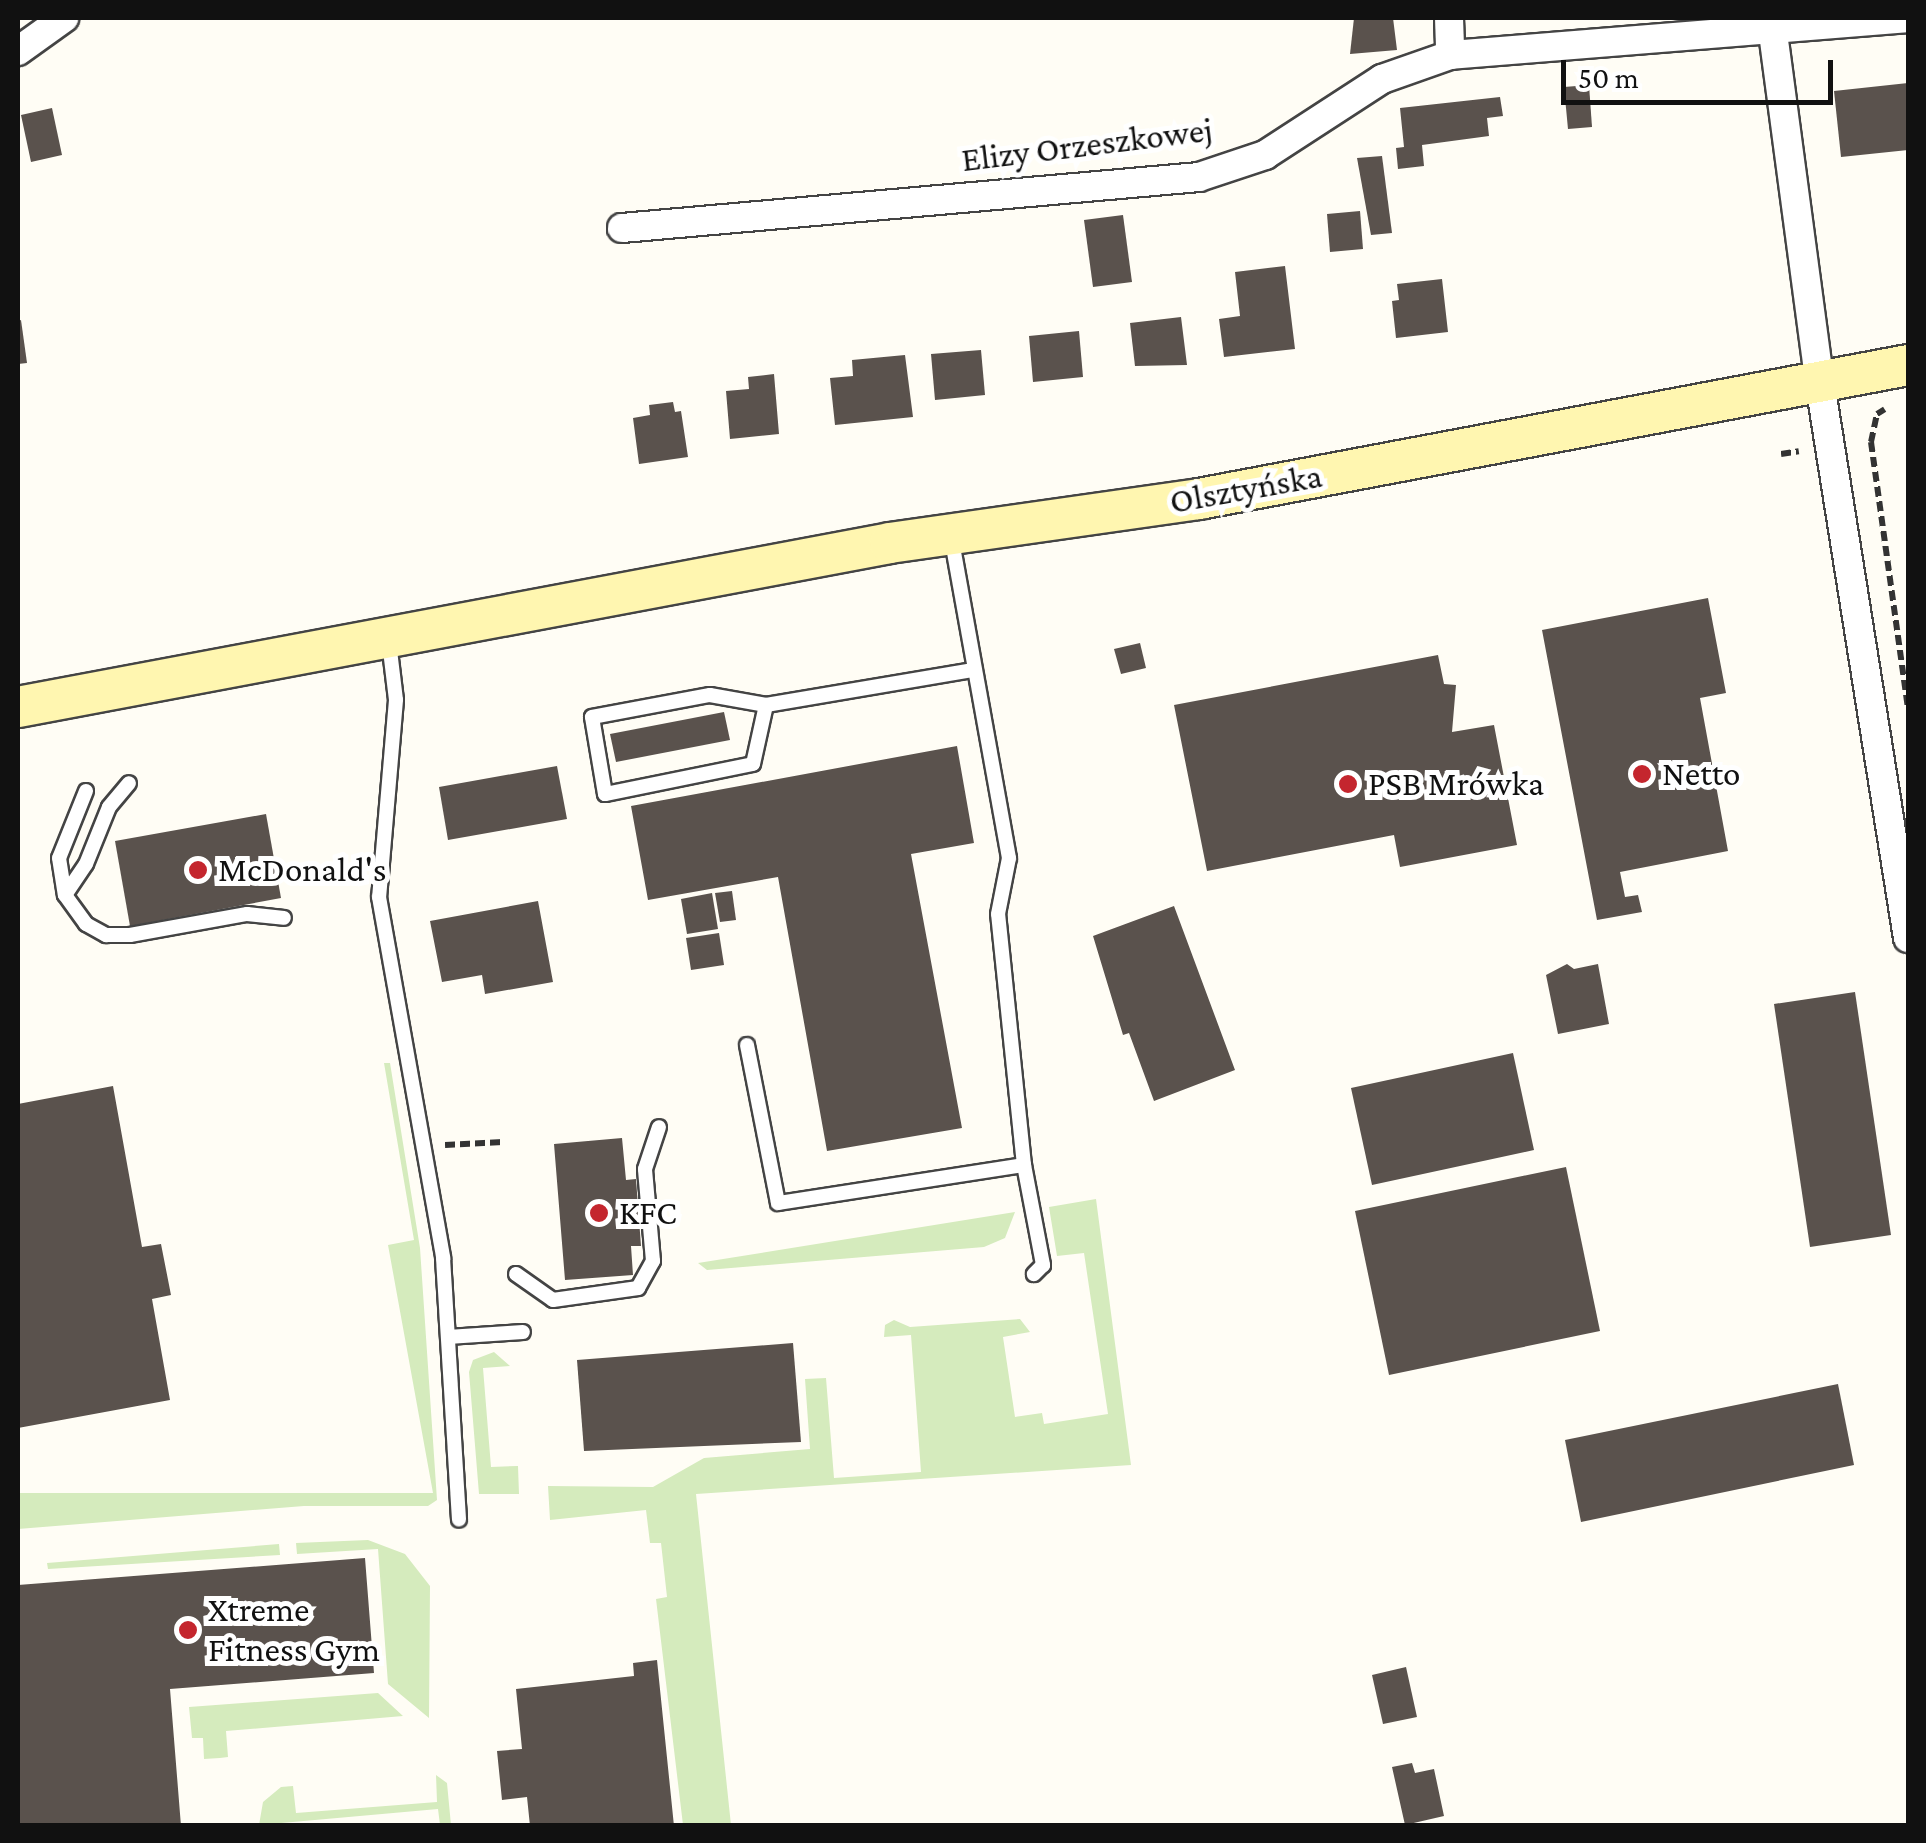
<!DOCTYPE html>
<meta charset="utf-8">
<style>
body{margin:0}
#map{position:relative;width:1926px;height:1843px;overflow:hidden;background:#fffdf5;font-family:"Crimson Pro",serif}
div>[style]{position:absolute}
.green>*{inset:0;background:#d5ebbd}
.building>*{inset:0;background:#5a524d}
.path>*{height:6px;margin-top:-3px;transform-origin:0;background:repeating-linear-gradient(90deg,#333 0 10px,transparent 0 15px)}
.roads{filter:drop-shadow(2px 0 #444) drop-shadow(-2px 0 #444) drop-shadow(0 2px #444) drop-shadow(0 -2px #444)}
.lane>*{height:14px;margin:-7px;padding:0 7px;transform-origin:7px;border-radius:7px;background:#fff}
.street>*{height:28px;margin:-14px;padding:0 14px;transform-origin:14px;border-radius:14px;background:#fff}
.secondary>*{height:40px;margin:-20px;padding:0 20px;transform-origin:20px;border-radius:20px;background:#fff6b0}
.dots>*{width:28px;height:28px;translate:-50% -50%;box-sizing:border-box;border:5px solid #fff;border-radius:50%}
span{translate:-50% -50%;white-space:nowrap;text-align:center;line-height:1.15;-webkit-text-stroke:10px #fff;paint-order:stroke}
.street-label{font-size:35px;color:#111}
.poi-label{font-size:35px;color:#111}
.left{translate:0 -50%;text-align:left}
.frame{position:absolute;inset:0;border:20px solid #111;pointer-events:none}
.scale{position:absolute;left:1561px;top:60px;width:272px;height:45px;box-sizing:border-box;border:5px solid #111;border-top:0;padding-left:12px;font-size:30px;line-height:35px;white-space:nowrap;color:#111;-webkit-text-stroke:8px #fff;paint-order:stroke}
</style>
<div id="map">
<div class="green">
<i style="clip-path:polygon(384px 1063px,390px 1063px,420px 1248px,437px 1500px,428px 1506px,304px 1506px,18px 1529px,18px 1493px,433px 1493px,388px 1245px,414px 1240px)"></i>
<i style="clip-path:polygon(1096px 1199px,1131px 1465px,696px 1494px,731px 1825px,683px 1825px,656px 1599px,667px 1597px,661px 1543px,650px 1543px,646px 1510px,550px 1520px,548px 1486px,653px 1487px,704px 1458px,810px 1449px,805px 1379px,826px 1378px,834px 1478px,921px 1472px,911px 1335px,884px 1337px,885px 1325px,894px 1320px,910px 1327px,1020px 1319px,1030px 1332px,1003px 1337px,1015px 1417px,1042px 1413px,1044px 1424px,1108px 1414px,1084px 1253px,1057px 1256px,1049px 1207px)"></i>
<i style="clip-path:polygon(1015px 1212px,1005px 1238px,984px 1247px,707px 1270px,698px 1263px)"></i>
<i style="clip-path:polygon(494px 1352px,510px 1366px,483px 1368px,491px 1467px,518px 1466px,519px 1494px,479px 1494px,469px 1372px,473px 1360px)"></i>
<i style="clip-path:polygon(368px 1540px,405px 1554px,430px 1586px,429px 1718px,388px 1684px,378px 1549px,297px 1554px,296px 1543px)"></i>
<i style="clip-path:polygon(279px 1544px,280px 1555px,48px 1569px,47px 1563px)"></i>
<i style="clip-path:polygon(378px 1693px,403px 1716px,226px 1731px,228px 1757px,220px 1758px,204px 1759px,203px 1738px,192px 1738px,189px 1707px)"></i>
<i style="clip-path:polygon(436px 1775px,447px 1783px,451px 1825px,440px 1825px,438px 1809px,259px 1825px,263px 1802px,281px 1787px,293px 1786px,296px 1813px,437px 1802px)"></i>
</div>
<div class="building">
<i style="clip-path:polygon(1354px 18px,1393px 18px,1397px 50px,1350px 54px)"></i>
<i style="clip-path:polygon(1908px 83px,1908px 150px,1841px 157px,1834px 91px)"></i>
<i style="clip-path:polygon(1589px 85px,1592px 127px,1568px 129px,1564px 87px)"></i>
<i style="clip-path:polygon(1500px 97px,1503px 116px,1487px 118px,1489px 136px,1422px 145px,1424px 166px,1398px 169px,1396px 148px,1404px 147px,1400px 108px)"></i>
<i style="clip-path:polygon(52px 108px,62px 155px,31px 162px,21px 115px)"></i>
<i style="clip-path:polygon(1382px 156px,1392px 233px,1371px 235px,1357px 158px)"></i>
<i style="clip-path:polygon(1360px 211px,1363px 249px,1330px 252px,1327px 214px)"></i>
<i style="clip-path:polygon(1123px 215px,1132px 282px,1093px 287px,1084px 220px)"></i>
<i style="clip-path:polygon(1285px 266px,1295px 349px,1224px 357px,1219px 319px,1240px 316px,1235px 272px)"></i>
<i style="clip-path:polygon(1442px 279px,1448px 332px,1396px 338px,1392px 301px,1399px 300px,1397px 284px)"></i>
<i style="clip-path:polygon(1181px 317px,1187px 365px,1135px 366px,1130px 323px)"></i>
<i style="clip-path:polygon(21px 320px,27px 363px,18px 364px,18px 321px)"></i>
<i style="clip-path:polygon(1079px 331px,1083px 377px,1033px 382px,1029px 336px)"></i>
<i style="clip-path:polygon(981px 350px,985px 395px,935px 400px,931px 354px)"></i>
<i style="clip-path:polygon(905px 355px,913px 417px,835px 425px,830px 378px,853px 376px,852px 360px)"></i>
<i style="clip-path:polygon(774px 374px,779px 434px,730px 439px,726px 391px,749px 389px,748px 377px)"></i>
<i style="clip-path:polygon(673px 402px,675px 412px,681px 411px,688px 457px,639px 464px,633px 418px,650px 415px,649px 405px)"></i>
<i style="clip-path:polygon(1708px 598px,1726px 693px,1700px 698px,1728px 851px,1620px 872px,1625px 897px,1638px 895px,1642px 912px,1597px 920px,1542px 630px)"></i>
<i style="clip-path:polygon(1140px 643px,1146px 668px,1121px 674px,1114px 649px)"></i>
<i style="clip-path:polygon(1438px 655px,1444px 684px,1456px 685px,1452px 732px,1494px 725px,1517px 845px,1400px 867px,1394px 835px,1207px 871px,1174px 705px)"></i>
<i style="clip-path:polygon(724px 712px,730px 740px,616px 762px,610px 734px)"></i>
<i style="clip-path:polygon(957px 746px,974px 843px,911px 854px,962px 1128px,827px 1151px,778px 877px,648px 900px,631px 806px)"></i>
<i style="clip-path:polygon(557px 766px,567px 819px,448px 840px,439px 787px)"></i>
<i style="clip-path:polygon(266px 814px,281px 898px,130px 926px,115px 841px)"></i>
<i style="clip-path:polygon(732px 891px,736px 920px,720px 922px,715px 893px)"></i>
<i style="clip-path:polygon(712px 893px,718px 929px,687px 934px,681px 899px)"></i>
<i style="clip-path:polygon(538px 901px,553px 982px,485px 994px,482px 975px,442px 982px,430px 921px)"></i>
<i style="clip-path:polygon(1174px 906px,1235px 1070px,1154px 1101px,1129px 1033px,1123px 1035px,1093px 936px)"></i>
<i style="clip-path:polygon(719px 933px,724px 965px,691px 970px,686px 938px)"></i>
<i style="clip-path:polygon(1567px 964px,1574px 969px,1598px 964px,1609px 1024px,1558px 1034px,1546px 975px)"></i>
<i style="clip-path:polygon(1855px 992px,1891px 1235px,1810px 1247px,1774px 1004px)"></i>
<i style="clip-path:polygon(1513px 1053px,1534px 1150px,1372px 1185px,1351px 1088px)"></i>
<i style="clip-path:polygon(113px 1086px,142px 1247px,161px 1244px,171px 1295px,152px 1299px,170px 1400px,18px 1428px,18px 1104px)"></i>
<i style="clip-path:polygon(622px 1138px,626px 1180px,636px 1179px,641px 1246px,631px 1246px,633px 1275px,565px 1280px,554px 1144px)"></i>
<i style="clip-path:polygon(1566px 1167px,1600px 1331px,1389px 1375px,1355px 1211px)"></i>
<i style="clip-path:polygon(793px 1343px,801px 1442px,584px 1451px,577px 1360px)"></i>
<i style="clip-path:polygon(1838px 1384px,1854px 1465px,1581px 1522px,1565px 1440px)"></i>
<i style="clip-path:polygon(365px 1558px,374px 1673px,170px 1689px,181px 1826px,18px 1826px,18px 1585px)"></i>
<i style="clip-path:polygon(657px 1660px,674px 1826px,530px 1826px,527px 1797px,502px 1800px,497px 1751px,522px 1749px,516px 1689px,634px 1676px,633px 1663px)"></i>
<i style="clip-path:polygon(1406px 1667px,1417px 1717px,1383px 1724px,1372px 1675px)"></i>
<i style="clip-path:polygon(1412px 1763px,1415px 1773px,1434px 1769px,1444px 1816px,1405px 1825px,1392px 1767px)"></i>
</div>
<div class="path">
<i style="left:1871px;top:442px;width:270px;rotate:82.1deg"></i>
<i style="left:1871px;top:442px;width:29px;rotate:-78deg"></i>
<i style="left:1877px;top:414px;width:9px;rotate:-32deg"></i>
<i style="left:1781px;top:454px;width:18px;rotate:-9deg"></i>
<i style="left:445px;top:1145px;width:58px;rotate:-3deg"></i>
</div>
<div class="roads">
<div class="lane">
<i style="left:389px;top:642px;width:58px;rotate:83.1deg"></i>
<i style="left:396px;top:700px;width:198px;rotate:94.9deg"></i>
<i style="left:379px;top:897px;width:367px;rotate:79.9deg"></i>
<i style="left:443px;top:1258px;width:262px;rotate:86.5deg"></i>
<i style="left:766px;top:705px;width:60px;rotate:102.4deg"></i>
<i style="left:753px;top:764px;width:151px;rotate:168.5deg"></i>
<i style="left:605px;top:794px;width:78px;rotate:-99.6deg"></i>
<i style="left:592px;top:717px;width:120px;rotate:-10.6deg"></i>
<i style="left:710px;top:695px;width:57px;rotate:10.1deg"></i>
<i style="left:766px;top:705px;width:209px;rotate:-9.6deg"></i>
<i style="left:86px;top:791px;width:72px;rotate:111.9deg"></i>
<i style="left:59px;top:858px;width:37px;rotate:81deg"></i>
<i style="left:65px;top:895px;width:36px;rotate:54deg"></i>
<i style="left:86px;top:924px;width:23px;rotate:29deg"></i>
<i style="left:106px;top:935px;width:24px"></i>
<i style="left:130px;top:935px;width:119px;rotate:-10.2deg"></i>
<i style="left:247px;top:914px;width:37px;rotate:6deg"></i>
<i style="left:65px;top:895px;width:37px;rotate:-56deg"></i>
<i style="left:86px;top:864px;width:61px;rotate:-68deg"></i>
<i style="left:109px;top:807px;width:31px;rotate:-50deg"></i>
<i style="left:747px;top:1045px;width:161px;rotate:78.9deg"></i>
<i style="left:778px;top:1203px;width:249px;rotate:-8.8deg"></i>
<i style="left:1024px;top:1165px;width:252px;rotate:-95.9deg"></i>
<i style="left:998px;top:914px;width:57px;rotate:-78.9deg"></i>
<i style="left:1009px;top:858px;width:328px;rotate:-100.2deg"></i>
<i style="left:1024px;top:1165px;width:102px;rotate:79.2deg"></i>
<i style="left:1043px;top:1265px;width:13px;rotate:135deg"></i>
<i style="left:516px;top:1274px;width:45px;rotate:35.1deg"></i>
<i style="left:553px;top:1300px;width:86px;rotate:-8deg"></i>
<i style="left:638px;top:1288px;width:31px;rotate:-61deg"></i>
<i style="left:653px;top:1261px;width:92px;rotate:-95deg"></i>
<i style="left:645px;top:1169px;width:44px;rotate:-71.6deg"></i>
<i style="left:448px;top:1337px;width:75px;rotate:-3.8deg"></i>
</div>
<div class="street">
<i style="left:1449px;top:18px;width:37px;rotate:88deg"></i>
<i style="left:1771px;top:18px;width:369px;rotate:82.4deg"></i>
<i style="left:1820px;top:384px;width:561px;rotate:80.97deg"></i>
<i style="left:18px;top:51px;width:57px;rotate:-35.7deg"></i>
<i style="left:622px;top:228px;width:579px;rotate:-5.05deg"></i>
<i style="left:1199px;top:177px;width:70px;rotate:-18.4deg"></i>
<i style="left:1265px;top:155px;width:140px;rotate:-33deg"></i>
<i style="left:1382px;top:79px;width:72px;rotate:-19.4deg"></i>
<i style="left:1450px;top:55px;width:459px;rotate:-4.6deg"></i>
</div>
<div class="secondary">
<i style="left:18px;top:707px;width:887px;rotate:-10.65deg"></i>
<i style="left:890px;top:543px;width:312px;rotate:-8.1deg"></i>
<i style="left:1199px;top:499px;width:722px;rotate:-10.7deg"></i>
</div>
</div>
<div class="dots">
<i style="left:1642px;top:774px;background:#c4262e"></i>
<i style="left:1348px;top:784px;background:#c4262e"></i>
<i style="left:198px;top:870px;background:#c4262e"></i>
<i style="left:599px;top:1213px;background:#c4262e"></i>
<i style="left:188px;top:1630px;background:#c4262e"></i>
</div>
<div class="street-label">
<span style="left:1087px;top:145px;rotate:-7deg">Elizy Orzeszkowej</span>
<span style="left:1246px;top:489px;rotate:-10deg">Olsztyńska</span>
</div>
<div class="poi-label">
<span class="left" style="left:1662px;top:774px">Netto</span>
<span class="left" style="left:1368px;top:784px">PSB Mrówka</span>
<span class="left" style="left:218px;top:870px">McDonald's</span>
<span class="left" style="left:619px;top:1213px">KFC</span>
<span class="left" style="left:208px;top:1630px">Xtreme<br>Fitness Gym</span>
</div>
<div class="frame"></div>
<div class="scale">50 m</div>
</div>
